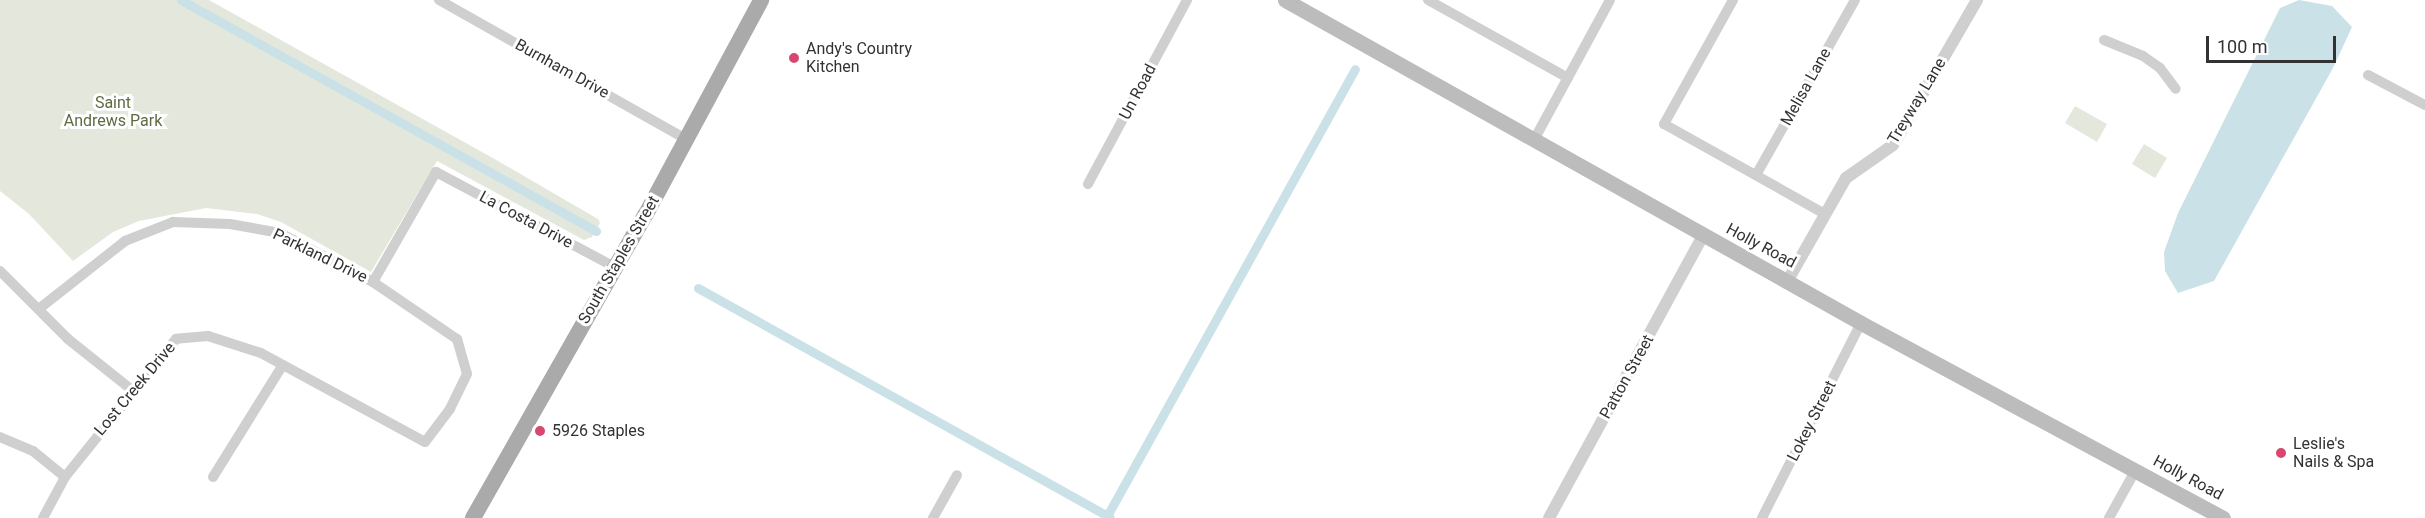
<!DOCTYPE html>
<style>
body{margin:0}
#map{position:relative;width:2425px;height:518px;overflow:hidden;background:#fff;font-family:Roboto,sans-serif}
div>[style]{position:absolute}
.green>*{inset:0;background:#e4e8dc}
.water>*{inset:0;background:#cae2e7}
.canal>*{height:9px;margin:-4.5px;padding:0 4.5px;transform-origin:4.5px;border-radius:4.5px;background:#cae2e7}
.minor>*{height:10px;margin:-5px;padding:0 5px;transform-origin:5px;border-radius:5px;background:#cfcfcf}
.tertiary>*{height:12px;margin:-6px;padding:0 6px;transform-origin:6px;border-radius:6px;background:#cfcfcf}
.secondary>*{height:15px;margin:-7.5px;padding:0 7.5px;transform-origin:7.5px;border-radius:7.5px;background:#bcbcbc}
.primary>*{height:16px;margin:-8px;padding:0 8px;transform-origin:8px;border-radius:8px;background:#aaa}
.dots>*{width:16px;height:16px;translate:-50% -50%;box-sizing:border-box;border:3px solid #fff;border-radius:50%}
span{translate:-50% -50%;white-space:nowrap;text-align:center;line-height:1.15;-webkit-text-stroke:6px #fff;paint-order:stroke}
.poi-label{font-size:16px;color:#323232}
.left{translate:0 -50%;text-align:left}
.street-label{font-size:16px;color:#323232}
.park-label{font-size:16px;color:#5e6b43}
.scale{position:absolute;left:2206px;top:36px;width:130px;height:27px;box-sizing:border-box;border:3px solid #323232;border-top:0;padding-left:8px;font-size:18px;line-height:21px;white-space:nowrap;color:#323232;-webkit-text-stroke:4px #fff;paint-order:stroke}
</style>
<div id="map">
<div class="green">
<i style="clip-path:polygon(0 0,209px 0,491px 157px,598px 219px,600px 223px,592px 237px,584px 240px,437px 161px,371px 272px,281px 222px,257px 214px,206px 208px,139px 221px,113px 232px,73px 261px,29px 214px,0 191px)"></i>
<i style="clip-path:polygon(2075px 106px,2107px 124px,2097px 142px,2065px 123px)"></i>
<i style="clip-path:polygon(2144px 144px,2167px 158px,2155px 178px,2132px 164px)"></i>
</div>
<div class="water">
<i style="clip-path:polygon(2299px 0,2332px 6px,2352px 27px,2333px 68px,2214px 281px,2178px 293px,2165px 271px,2164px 252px,2178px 213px,2280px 8px)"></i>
</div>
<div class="canal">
<i style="left:181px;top:0;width:475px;rotate:29.1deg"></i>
<i style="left:698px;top:288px;width:471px;rotate:29.1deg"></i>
<i style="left:1107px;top:516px;width:511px;rotate:-60.98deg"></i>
</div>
<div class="minor">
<i style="left:439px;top:0;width:281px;rotate:29.4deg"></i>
<i style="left:1428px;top:0;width:160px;rotate:29.1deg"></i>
<i style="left:1733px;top:0;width:142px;rotate:119.1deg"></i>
<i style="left:1664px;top:124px;width:184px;rotate:29.2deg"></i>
<i style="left:2104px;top:40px;width:42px;rotate:22.3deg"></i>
<i style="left:2143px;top:56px;width:21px;rotate:35deg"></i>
<i style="left:2160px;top:68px;width:26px;rotate:53deg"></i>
<i style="left:2368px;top:75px;width:64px;rotate:27.8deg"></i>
<i style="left:1534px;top:140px;width:159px;rotate:-61.5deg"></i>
<i style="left:1756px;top:175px;width:201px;rotate:-60.5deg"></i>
<i style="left:1088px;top:184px;width:209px;rotate:-61.7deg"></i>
<i style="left:0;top:271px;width:96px;rotate:45deg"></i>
<i style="left:68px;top:339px;width:82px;rotate:38.6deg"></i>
<i style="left:373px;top:282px;width:127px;rotate:-60.2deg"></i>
<i style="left:436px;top:172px;width:203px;rotate:28deg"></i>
<i style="left:40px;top:308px;width:108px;rotate:-38.2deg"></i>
<i style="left:125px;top:241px;width:52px;rotate:-21.6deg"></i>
<i style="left:173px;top:222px;width:57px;rotate:2deg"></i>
<i style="left:230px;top:224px;width:51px;rotate:10.2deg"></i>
<i style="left:280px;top:233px;width:105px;rotate:27.8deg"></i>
<i style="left:373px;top:282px;width:102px;rotate:34.2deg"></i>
<i style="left:457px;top:339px;width:36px;rotate:74deg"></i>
<i style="left:467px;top:374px;width:39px;rotate:116deg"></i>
<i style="left:450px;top:409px;width:41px;rotate:127.1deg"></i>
<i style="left:425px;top:442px;width:187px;rotate:-151.5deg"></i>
<i style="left:261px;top:353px;width:56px;rotate:-162.2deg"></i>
<i style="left:208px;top:336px;width:32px;rotate:175deg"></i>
<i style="left:176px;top:339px;width:177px;rotate:128.8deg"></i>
<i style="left:65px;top:477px;width:47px;rotate:118.2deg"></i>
<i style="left:0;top:437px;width:36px;rotate:23deg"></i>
<i style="left:33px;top:451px;width:41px;rotate:39.1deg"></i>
<i style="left:213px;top:477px;width:131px;rotate:-58.1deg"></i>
<i style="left:933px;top:518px;width:49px;rotate:-60.8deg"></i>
<i style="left:1762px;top:518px;width:219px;rotate:-63.1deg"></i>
<i style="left:2109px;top:518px;width:54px;rotate:-61deg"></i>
</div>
<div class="tertiary">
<i style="left:1788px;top:280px;width:117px;rotate:-60.4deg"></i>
<i style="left:1846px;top:178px;width:57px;rotate:-35.1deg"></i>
<i style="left:1893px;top:145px;width:168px;rotate:-59.9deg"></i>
<i style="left:1549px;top:518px;width:322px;rotate:-61.4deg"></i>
</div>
<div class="secondary">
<i style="left:1285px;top:0;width:660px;rotate:29.28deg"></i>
<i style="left:1861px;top:323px;width:411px;rotate:28.3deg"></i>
</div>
<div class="primary">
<i style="left:473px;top:518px;width:350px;rotate:-60.4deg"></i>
<i style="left:646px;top:214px;width:243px;rotate:-61.7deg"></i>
</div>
<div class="dots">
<i style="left:794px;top:58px;background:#d74770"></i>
<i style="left:540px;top:431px;background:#d74770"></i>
<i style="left:2281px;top:453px;background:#d74770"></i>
</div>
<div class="poi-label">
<span class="left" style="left:806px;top:58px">Andy's Country<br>Kitchen</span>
<span class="left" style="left:552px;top:431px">5926 Staples</span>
<span class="left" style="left:2293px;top:453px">Leslie's<br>Nails &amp; Spa</span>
</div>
<div class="street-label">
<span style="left:562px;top:69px;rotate:29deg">Burnham Drive</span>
<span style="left:1806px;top:87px;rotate:-61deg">Melisa Lane</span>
<span style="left:1138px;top:92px;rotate:-62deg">Un Road</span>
<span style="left:1917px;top:101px;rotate:-59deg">Treyway Lane</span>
<span style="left:526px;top:220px;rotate:28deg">La Costa Drive</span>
<span style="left:1761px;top:246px;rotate:28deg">Holly Road</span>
<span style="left:320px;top:256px;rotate:26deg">Parkland Drive</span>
<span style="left:619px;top:260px;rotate:-60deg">South Staples Street</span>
<span style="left:1627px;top:377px;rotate:-61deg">Patton Street</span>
<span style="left:135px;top:389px;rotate:-50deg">Lost Creek Drive</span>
<span style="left:1812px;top:421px;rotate:-63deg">Lokey Street</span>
<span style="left:2188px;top:478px;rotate:28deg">Holly Road</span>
</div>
<div class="park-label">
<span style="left:113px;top:112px">Saint<br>Andrews Park</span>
</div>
<div class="scale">100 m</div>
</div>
